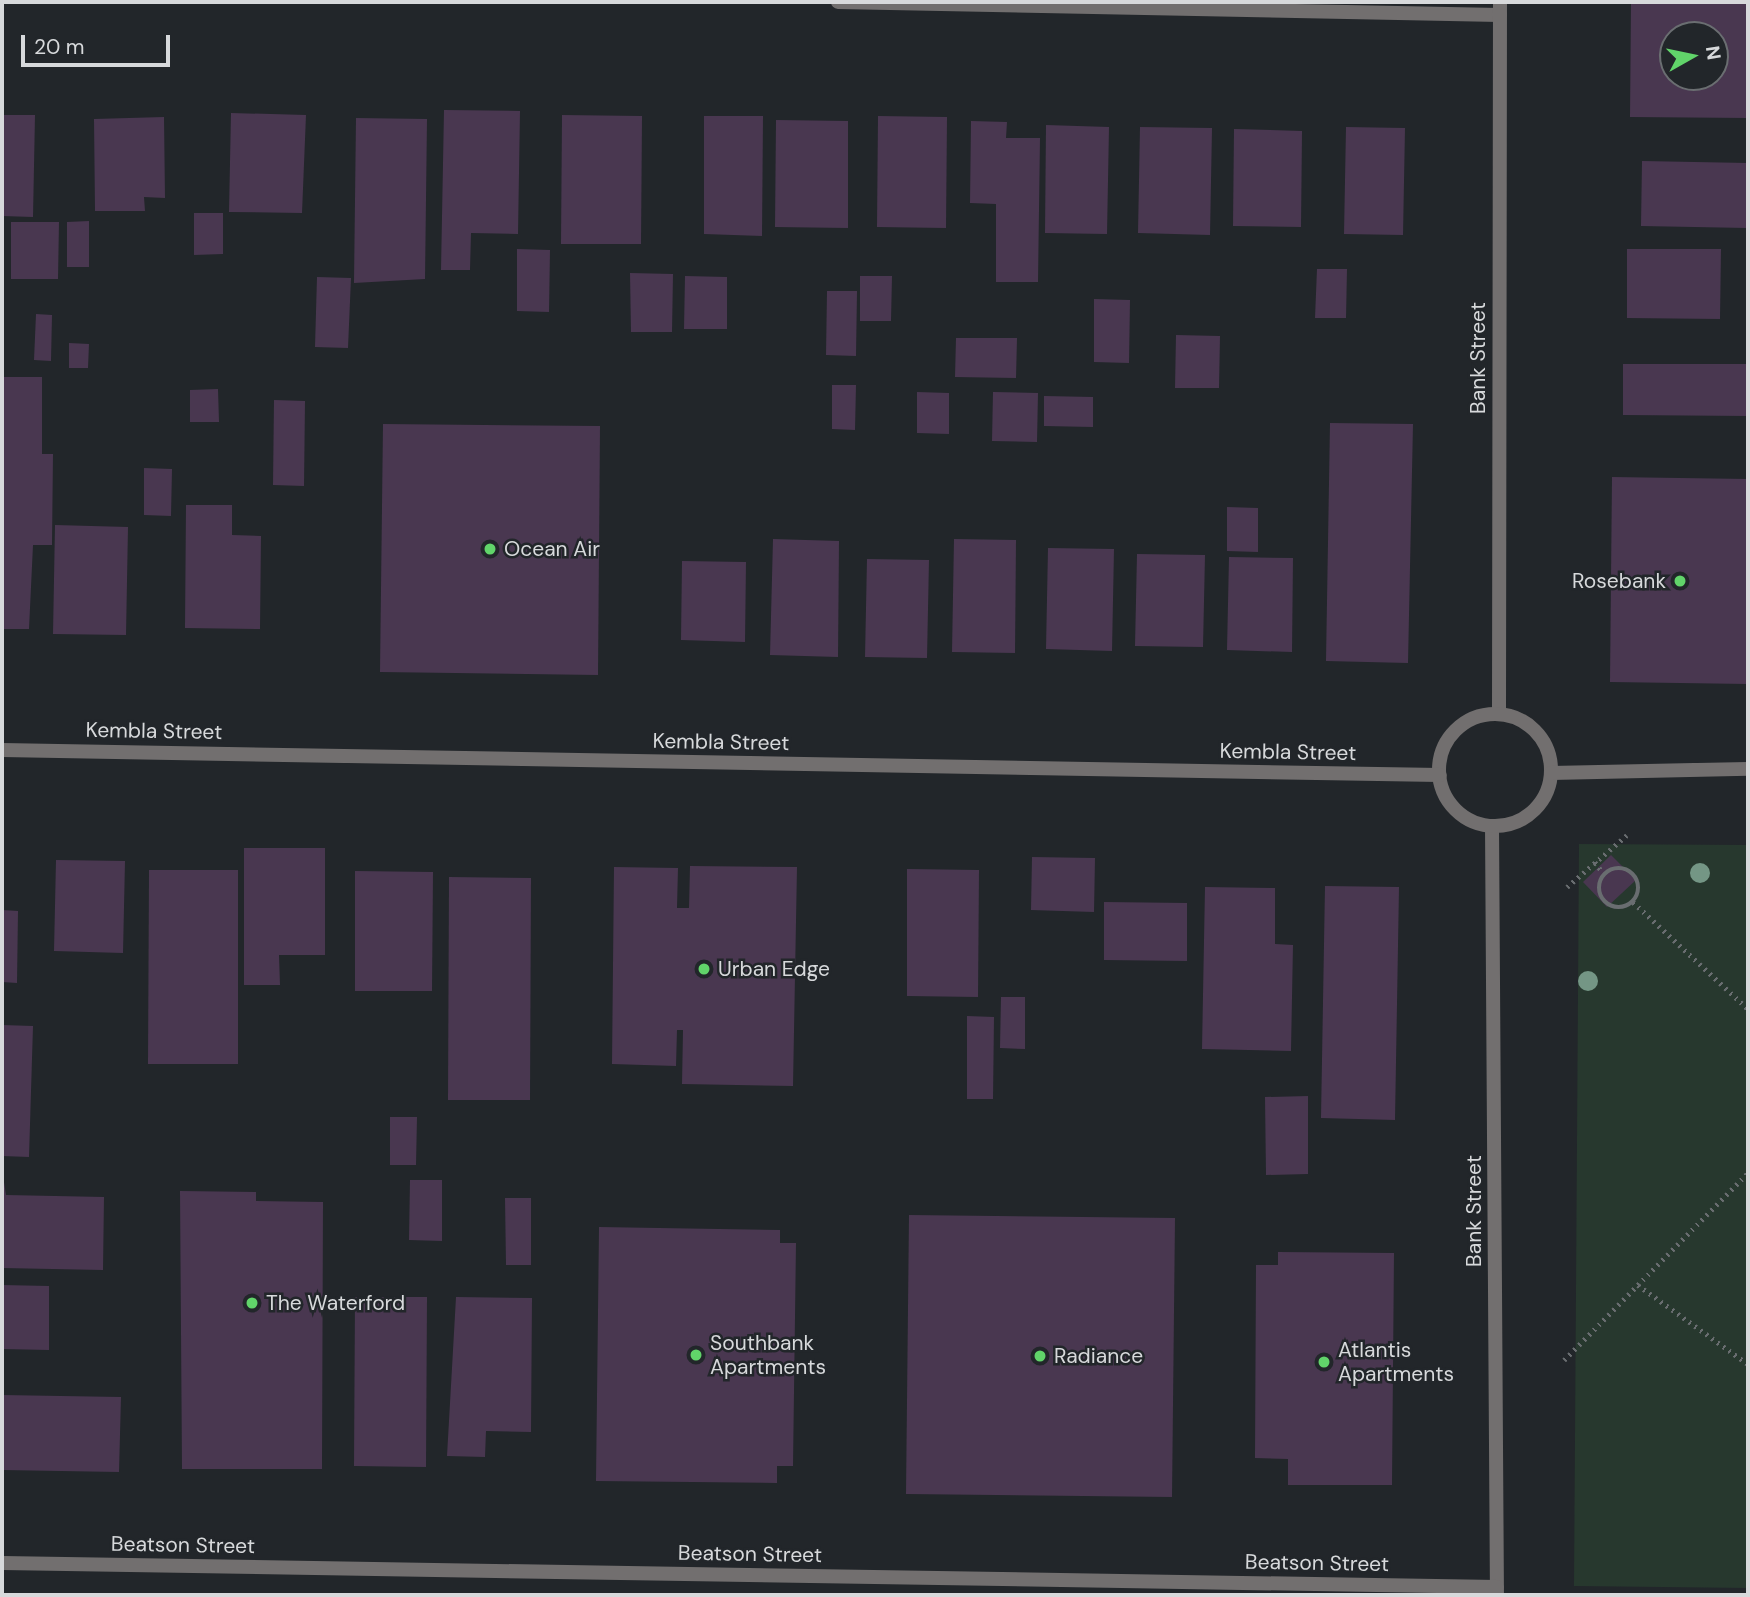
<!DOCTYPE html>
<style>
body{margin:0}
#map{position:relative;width:1750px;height:1597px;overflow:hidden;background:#22262a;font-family:"DM Sans",sans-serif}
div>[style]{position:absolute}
.green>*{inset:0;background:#27382e}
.building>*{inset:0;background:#493750}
.path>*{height:4.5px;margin-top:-2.25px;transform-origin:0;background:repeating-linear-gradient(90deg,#696d70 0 2px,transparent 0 7px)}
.path>.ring{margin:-2.25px;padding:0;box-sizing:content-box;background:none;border:4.5px solid #696d70;border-radius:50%}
.minor>*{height:14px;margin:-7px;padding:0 7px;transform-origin:7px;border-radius:7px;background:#726f6f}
.tertiary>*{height:14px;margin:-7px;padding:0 7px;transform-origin:7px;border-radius:7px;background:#726f6f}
.tertiary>.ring{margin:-7px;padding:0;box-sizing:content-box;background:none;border:14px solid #726f6f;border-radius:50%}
.trees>*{width:20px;height:20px;margin:-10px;border-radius:50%;background:#749685}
.dots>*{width:19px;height:19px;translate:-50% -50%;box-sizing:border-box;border:4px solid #22262a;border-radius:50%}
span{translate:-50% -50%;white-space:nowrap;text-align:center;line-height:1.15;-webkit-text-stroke:5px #22262a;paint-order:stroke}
.street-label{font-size:21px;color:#d7d9db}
.poi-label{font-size:21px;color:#d7d9db}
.left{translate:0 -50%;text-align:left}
.right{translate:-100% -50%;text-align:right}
.frame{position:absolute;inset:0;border:4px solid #d7d9db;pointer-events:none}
.north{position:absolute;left:1659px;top:21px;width:70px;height:70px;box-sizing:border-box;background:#22262a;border:2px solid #6a6e71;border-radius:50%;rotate:81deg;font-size:19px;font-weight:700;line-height:28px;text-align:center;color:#d7d9db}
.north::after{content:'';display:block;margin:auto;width:24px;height:32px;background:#61d46a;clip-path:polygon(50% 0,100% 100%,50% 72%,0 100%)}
.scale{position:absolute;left:21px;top:35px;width:149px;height:32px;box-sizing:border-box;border:4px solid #d7d9db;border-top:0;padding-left:9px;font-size:21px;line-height:24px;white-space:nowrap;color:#d7d9db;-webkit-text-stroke:5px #22262a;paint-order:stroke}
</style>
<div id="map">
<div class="green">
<i style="clip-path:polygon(1579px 844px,1748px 845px,1748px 1588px,1574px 1586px)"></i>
</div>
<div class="building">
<i style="clip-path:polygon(evenodd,1631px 2px,1748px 2px,1748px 118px,1630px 117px,1631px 2px,1673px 35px,1715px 35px,1715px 77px,1673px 77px,1673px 35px)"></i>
<i style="clip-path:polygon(444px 110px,520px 111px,518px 234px,471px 233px,470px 270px,441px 270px)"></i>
<i style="clip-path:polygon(231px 113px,306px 115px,302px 213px,229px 212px)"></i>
<i style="clip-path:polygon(2px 115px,35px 115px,33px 217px,2px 216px)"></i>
<i style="clip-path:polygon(562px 115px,642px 116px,641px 244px,561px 244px)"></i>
<i style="clip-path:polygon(704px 116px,763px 116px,762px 236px,704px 234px)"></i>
<i style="clip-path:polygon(878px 116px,947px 117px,946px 228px,877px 227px)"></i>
<i style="clip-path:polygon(164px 117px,165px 198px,144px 197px,145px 211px,95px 211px,94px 119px)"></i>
<i style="clip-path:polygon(356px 118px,427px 119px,425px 279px,354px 283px)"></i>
<i style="clip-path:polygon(776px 120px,848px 121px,848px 228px,775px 227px)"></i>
<i style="clip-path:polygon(971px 121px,1007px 122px,1006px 138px,1040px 138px,1038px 282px,996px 282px,996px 204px,970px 203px)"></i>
<i style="clip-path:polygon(1046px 125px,1109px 127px,1107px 234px,1045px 233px)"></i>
<i style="clip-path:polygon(1140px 127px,1212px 128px,1210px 235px,1138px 233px)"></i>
<i style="clip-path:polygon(1346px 127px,1405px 128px,1403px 235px,1344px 234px)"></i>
<i style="clip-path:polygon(1234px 129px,1302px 131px,1301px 227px,1233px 226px)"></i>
<i style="clip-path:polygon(1642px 161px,1748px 163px,1747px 228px,1641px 226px)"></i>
<i style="clip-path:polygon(194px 213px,223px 213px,223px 254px,194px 255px)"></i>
<i style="clip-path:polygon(89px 221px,89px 267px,67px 267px,67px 222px)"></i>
<i style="clip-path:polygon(11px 222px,59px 222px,58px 279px,11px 279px)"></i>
<i style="clip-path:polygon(517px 249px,550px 250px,549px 312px,517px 311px)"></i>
<i style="clip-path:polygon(1627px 249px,1721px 249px,1720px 319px,1627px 318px)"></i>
<i style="clip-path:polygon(1317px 269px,1347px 269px,1346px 318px,1315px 318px)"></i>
<i style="clip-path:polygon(630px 273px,673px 274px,672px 332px,631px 332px)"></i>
<i style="clip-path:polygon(685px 276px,727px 277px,727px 329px,684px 329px)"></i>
<i style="clip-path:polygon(860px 276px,892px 276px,891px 321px,860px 321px)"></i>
<i style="clip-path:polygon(317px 277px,351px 278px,348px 348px,315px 347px)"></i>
<i style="clip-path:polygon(827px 291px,857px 291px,856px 356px,826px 355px)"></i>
<i style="clip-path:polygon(1094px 299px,1130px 300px,1129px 363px,1094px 362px)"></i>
<i style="clip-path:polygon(36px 314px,52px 315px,51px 361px,34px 360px)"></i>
<i style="clip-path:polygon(1176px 335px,1220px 336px,1219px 388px,1175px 388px)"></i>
<i style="clip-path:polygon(956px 338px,1017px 338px,1016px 378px,955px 377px)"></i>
<i style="clip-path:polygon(69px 343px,89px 344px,88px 368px,69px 368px)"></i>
<i style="clip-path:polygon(1623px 364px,1748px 364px,1748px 416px,1623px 415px)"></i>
<i style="clip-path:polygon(2px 377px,42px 377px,42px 454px,53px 454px,52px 545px,33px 545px,29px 629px,2px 629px)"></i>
<i style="clip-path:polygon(832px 385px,856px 385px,855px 430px,832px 429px)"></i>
<i style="clip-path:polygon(218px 389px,219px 422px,190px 422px,190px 390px)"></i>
<i style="clip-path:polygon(917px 392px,949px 393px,949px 434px,917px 433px)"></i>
<i style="clip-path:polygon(993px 392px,1038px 393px,1037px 442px,992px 441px)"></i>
<i style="clip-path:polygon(1044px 396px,1093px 397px,1093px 427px,1044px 426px)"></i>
<i style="clip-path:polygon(274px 400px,305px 401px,304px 486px,273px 485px)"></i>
<i style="clip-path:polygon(1330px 423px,1413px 424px,1408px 663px,1326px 661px)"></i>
<i style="clip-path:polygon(383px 424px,600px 426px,598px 675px,380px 672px)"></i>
<i style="clip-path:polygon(144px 468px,172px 469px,171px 516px,144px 515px)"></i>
<i style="clip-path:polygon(1612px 477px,1748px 479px,1748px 684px,1610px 682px)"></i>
<i style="clip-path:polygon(186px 505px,232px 505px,232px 535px,261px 536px,260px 629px,185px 628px)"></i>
<i style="clip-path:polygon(1227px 507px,1258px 508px,1258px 552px,1227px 551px)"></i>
<i style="clip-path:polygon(55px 525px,128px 527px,126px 635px,53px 634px)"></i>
<i style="clip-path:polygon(773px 539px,839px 541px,838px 657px,770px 655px)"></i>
<i style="clip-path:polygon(954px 539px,1016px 540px,1015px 653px,952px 652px)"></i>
<i style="clip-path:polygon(1048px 548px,1114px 549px,1112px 651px,1046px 649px)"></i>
<i style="clip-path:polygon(1137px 554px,1205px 555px,1203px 647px,1135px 646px)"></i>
<i style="clip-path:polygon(1229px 557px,1293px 558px,1292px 652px,1227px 650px)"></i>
<i style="clip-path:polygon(867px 559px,929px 560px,927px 658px,865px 657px)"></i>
<i style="clip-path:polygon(682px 561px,746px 562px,745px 642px,681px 640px)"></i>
<i style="clip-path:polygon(244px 848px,325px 848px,325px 955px,279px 955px,280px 985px,244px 985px)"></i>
<i style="clip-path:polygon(1611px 855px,1636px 880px,1607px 907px,1583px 882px)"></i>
<i style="clip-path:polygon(1032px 857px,1095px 858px,1094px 912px,1031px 910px)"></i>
<i style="clip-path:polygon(56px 860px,125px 861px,123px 953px,54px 951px)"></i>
<i style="clip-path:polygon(690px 866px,797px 867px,793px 1086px,682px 1084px,683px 1030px,677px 1030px,676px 1066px,612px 1064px,614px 867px,678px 868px,677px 908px,689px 908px)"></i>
<i style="clip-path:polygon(907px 869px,979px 870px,978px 997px,907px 996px)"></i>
<i style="clip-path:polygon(149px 870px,238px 870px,238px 1064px,148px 1064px)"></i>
<i style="clip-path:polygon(355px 871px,433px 872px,432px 991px,355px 991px)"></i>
<i style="clip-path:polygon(449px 877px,531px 878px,530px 1100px,448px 1100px)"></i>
<i style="clip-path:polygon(1325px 886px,1399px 887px,1395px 1120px,1321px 1118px)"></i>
<i style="clip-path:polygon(1205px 887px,1275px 888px,1275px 944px,1293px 945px,1291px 1051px,1202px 1049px)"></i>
<i style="clip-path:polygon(1104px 902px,1187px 903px,1187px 961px,1104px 960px)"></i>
<i style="clip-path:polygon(2px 910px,18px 911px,17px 983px,2px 982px)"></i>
<i style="clip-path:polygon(1001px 997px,1025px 997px,1025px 1049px,1000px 1048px)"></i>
<i style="clip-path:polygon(967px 1016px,994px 1017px,993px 1099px,967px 1099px)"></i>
<i style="clip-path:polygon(2px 1025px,33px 1026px,29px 1157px,2px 1156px)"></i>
<i style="clip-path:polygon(1308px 1096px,1308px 1174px,1266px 1175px,1265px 1097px)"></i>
<i style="clip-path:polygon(390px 1117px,417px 1117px,416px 1165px,390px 1165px)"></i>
<i style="clip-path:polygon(2px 1169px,6px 1195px,104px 1197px,103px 1270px,2px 1268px)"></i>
<i style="clip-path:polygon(410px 1180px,442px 1180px,442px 1241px,409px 1240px)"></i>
<i style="clip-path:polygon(180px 1191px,256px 1192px,256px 1201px,323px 1202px,322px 1469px,182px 1469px)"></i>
<i style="clip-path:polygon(505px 1198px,531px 1198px,531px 1265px,506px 1265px)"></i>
<i style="clip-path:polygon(909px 1215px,1175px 1218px,1172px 1497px,906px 1494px)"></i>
<i style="clip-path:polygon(599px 1227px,780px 1230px,780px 1243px,796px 1243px,793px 1466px,777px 1466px,777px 1483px,596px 1481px)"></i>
<i style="clip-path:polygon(1278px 1252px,1394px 1253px,1392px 1485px,1288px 1485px,1288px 1459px,1255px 1458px,1256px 1265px,1278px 1265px)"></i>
<i style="clip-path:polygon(2px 1285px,49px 1286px,49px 1350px,2px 1349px)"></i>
<i style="clip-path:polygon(355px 1297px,427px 1297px,426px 1467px,354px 1466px)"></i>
<i style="clip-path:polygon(456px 1297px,532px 1298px,531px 1432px,486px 1431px,485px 1457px,447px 1456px)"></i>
<i style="clip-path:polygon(2px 1395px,121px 1397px,119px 1472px,2px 1470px)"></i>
</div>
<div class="path">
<i style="left:1595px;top:862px;width:15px;rotate:53deg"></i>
<i class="ring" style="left:1599px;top:868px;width:35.5px;height:35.5px"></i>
<i style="left:1567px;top:887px;width:79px;rotate:-40.9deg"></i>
<i style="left:1633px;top:902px;width:157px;rotate:42.9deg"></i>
<i style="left:1638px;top:1285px;width:135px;rotate:35.7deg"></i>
<i style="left:1564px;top:1360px;width:262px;rotate:-45.5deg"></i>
</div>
<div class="minor">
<i style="left:838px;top:2px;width:662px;rotate:1.12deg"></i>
<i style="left:1499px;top:714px;width:712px;rotate:-89.92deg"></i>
<i style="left:1492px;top:826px;width:769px;rotate:89.63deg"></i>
<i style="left:2px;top:1563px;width:1495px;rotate:0.92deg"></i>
</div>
<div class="tertiary">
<i class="ring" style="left:1439px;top:714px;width:98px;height:98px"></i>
<i style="left:2px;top:750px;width:1438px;rotate:1deg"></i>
<i style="left:1551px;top:773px;width:197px;rotate:-1.2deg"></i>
</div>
<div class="trees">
<i style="left:1700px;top:873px"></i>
<i style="left:1588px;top:981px"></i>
</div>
<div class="dots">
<i style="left:490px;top:549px;background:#61d46a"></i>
<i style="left:1680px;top:581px;background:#61d46a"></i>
<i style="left:704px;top:969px;background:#61d46a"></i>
<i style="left:252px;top:1303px;background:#61d46a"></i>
<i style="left:696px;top:1355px;background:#61d46a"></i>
<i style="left:1040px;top:1356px;background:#61d46a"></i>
<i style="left:1324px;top:1362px;background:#61d46a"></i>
</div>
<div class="street-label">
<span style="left:1478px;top:358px;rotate:-90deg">Bank Street</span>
<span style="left:154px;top:731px;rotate:1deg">Kembla Street</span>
<span style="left:721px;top:742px;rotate:1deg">Kembla Street</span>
<span style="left:1288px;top:752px;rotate:1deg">Kembla Street</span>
<span style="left:1474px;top:1211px;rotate:-90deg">Bank Street</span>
<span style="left:183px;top:1545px;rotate:1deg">Beatson Street</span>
<span style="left:750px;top:1554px;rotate:1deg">Beatson Street</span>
<span style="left:1317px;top:1563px;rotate:1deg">Beatson Street</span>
</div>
<div class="poi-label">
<span class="left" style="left:504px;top:549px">Ocean Air</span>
<span class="right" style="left:1666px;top:581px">Rosebank</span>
<span class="left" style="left:718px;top:969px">Urban Edge</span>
<span class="left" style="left:266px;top:1303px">The Waterford</span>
<span class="left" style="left:710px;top:1355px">Southbank<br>Apartments</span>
<span class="left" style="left:1338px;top:1362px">Atlantis<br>Apartments</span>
<span class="left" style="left:1054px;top:1356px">Radiance</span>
</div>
<div class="frame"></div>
<div class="north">N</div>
<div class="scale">20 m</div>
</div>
